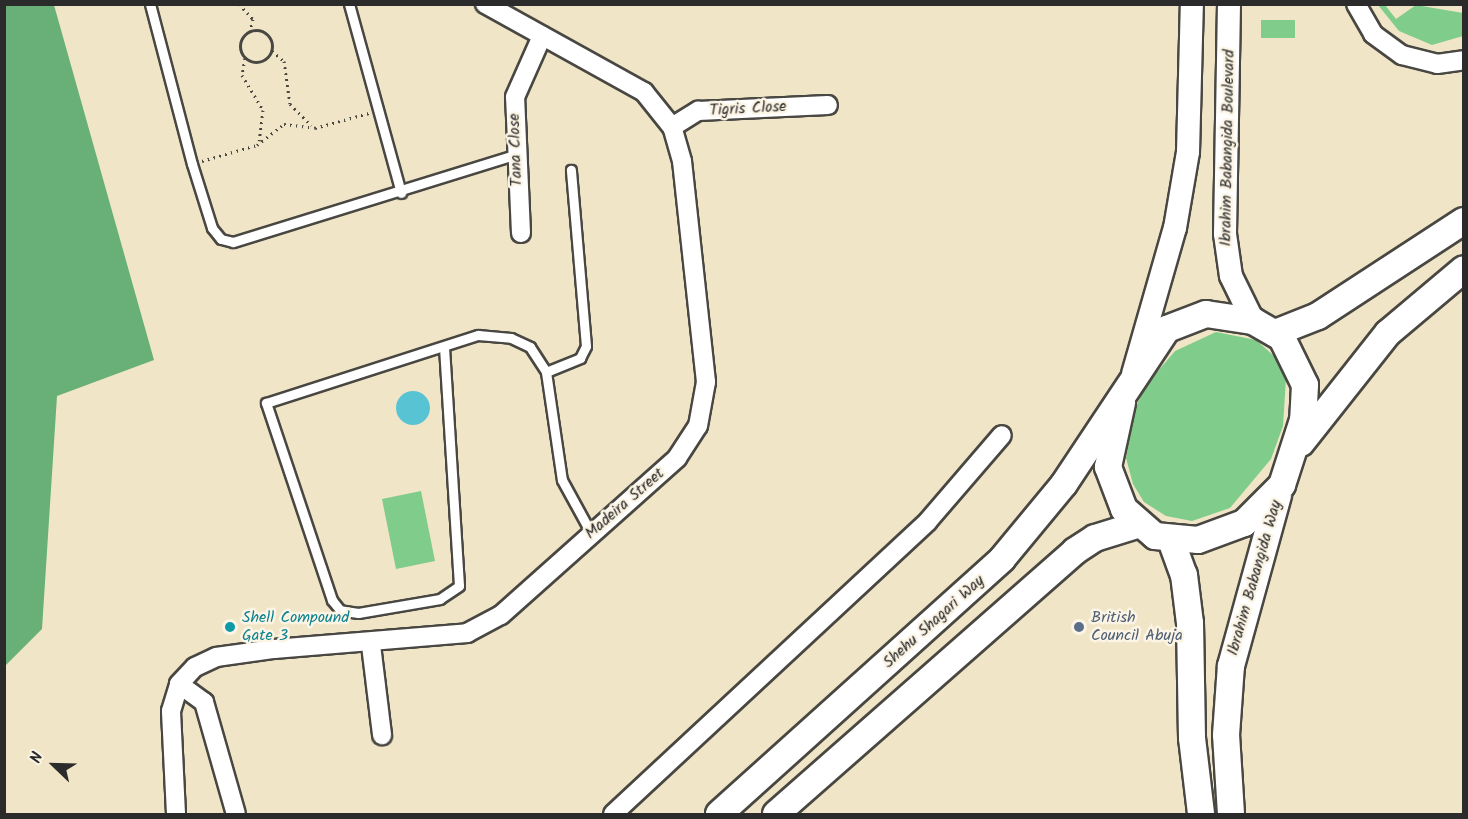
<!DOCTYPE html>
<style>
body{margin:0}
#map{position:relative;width:1468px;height:819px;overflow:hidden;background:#f1e5c7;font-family:Kalam,sans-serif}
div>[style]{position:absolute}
.green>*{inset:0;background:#80cc8b}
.forest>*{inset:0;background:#68b077}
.water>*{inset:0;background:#58c3d2}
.round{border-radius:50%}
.path>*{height:3px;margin-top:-1.5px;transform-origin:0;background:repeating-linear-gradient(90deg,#494742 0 1.5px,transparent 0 6px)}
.path>.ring{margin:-1.5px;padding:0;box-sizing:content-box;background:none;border:3px solid #494742;border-radius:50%}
.roads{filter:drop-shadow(2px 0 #494742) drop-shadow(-2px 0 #494742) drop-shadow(0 2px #494742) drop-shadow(0 -2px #494742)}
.service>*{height:9px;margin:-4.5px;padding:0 4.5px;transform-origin:4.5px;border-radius:4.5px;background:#fff}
.minor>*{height:18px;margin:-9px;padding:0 9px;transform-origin:9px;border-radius:9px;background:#fff}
.tertiary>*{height:22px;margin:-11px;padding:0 11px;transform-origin:11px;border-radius:11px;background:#fff}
.secondary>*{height:26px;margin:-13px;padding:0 13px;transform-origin:13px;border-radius:13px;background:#fff}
.dots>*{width:16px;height:16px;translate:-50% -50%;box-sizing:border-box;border:3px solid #fcf5e5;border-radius:50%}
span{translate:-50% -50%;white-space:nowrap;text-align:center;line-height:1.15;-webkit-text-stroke:5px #fcf5e5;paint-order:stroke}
.street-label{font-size:16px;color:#2b2b2b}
.culture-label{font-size:16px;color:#0d838f}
.left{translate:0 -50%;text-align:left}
.service-label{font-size:16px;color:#4e5e75}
.frame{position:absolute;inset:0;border:6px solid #2b2b2b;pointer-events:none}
.north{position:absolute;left:24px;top:735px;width:60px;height:60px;-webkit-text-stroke:4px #fcf5e5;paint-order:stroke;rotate:293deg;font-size:16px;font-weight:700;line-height:24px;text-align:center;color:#2b2b2b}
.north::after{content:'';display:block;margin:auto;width:21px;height:27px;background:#2b2b2b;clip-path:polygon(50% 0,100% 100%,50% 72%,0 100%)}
</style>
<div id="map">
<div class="green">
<i style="clip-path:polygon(1378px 5px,1385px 5px,1396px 19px,1416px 5px,1463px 13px,1463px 36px,1432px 45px,1399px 31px)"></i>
<i style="clip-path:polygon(1261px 20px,1295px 20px,1295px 38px,1261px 38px)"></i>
<i style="clip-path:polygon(1216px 332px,1256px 340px,1274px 356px,1286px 378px,1283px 426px,1271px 459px,1230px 508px,1192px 521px,1166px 516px,1144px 502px,1133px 484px,1126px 458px,1135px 409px,1146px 385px,1175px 351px)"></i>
<i style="clip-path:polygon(421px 491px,435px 561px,396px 569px,382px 499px)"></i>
</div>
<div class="forest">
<i style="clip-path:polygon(5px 4px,54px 5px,154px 360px,57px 396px,42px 629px,5px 666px)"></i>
</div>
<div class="water">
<i class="round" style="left:396px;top:391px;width:34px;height:34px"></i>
</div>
<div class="path">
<i style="left:239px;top:4px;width:21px;rotate:47deg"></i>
<i style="left:253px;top:19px;width:12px;rotate:104deg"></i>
<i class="ring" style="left:240px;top:30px;width:29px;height:29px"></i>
<i style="left:272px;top:51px;width:16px;rotate:40deg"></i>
<i style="left:284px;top:61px;width:43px;rotate:82.1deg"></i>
<i style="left:290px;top:104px;width:30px;rotate:45deg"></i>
<i style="left:245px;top:58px;width:17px;rotate:100deg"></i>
<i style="left:242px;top:75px;width:41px;rotate:59deg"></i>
<i style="left:263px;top:110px;width:31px;rotate:97deg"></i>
<i style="left:202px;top:161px;width:57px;rotate:-16.2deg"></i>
<i style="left:257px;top:145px;width:34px;rotate:-38deg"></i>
<i style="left:284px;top:124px;width:31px;rotate:7deg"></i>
<i style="left:315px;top:128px;width:56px;rotate:-15.5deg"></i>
</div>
<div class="roads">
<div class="service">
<i style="left:150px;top:4px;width:165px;rotate:75.3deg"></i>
<i style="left:192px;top:164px;width:67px;rotate:72.6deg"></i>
<i style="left:212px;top:228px;width:14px;rotate:51deg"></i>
<i style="left:221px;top:239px;width:12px;rotate:14deg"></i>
<i style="left:233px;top:242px;width:294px;rotate:-17.2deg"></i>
<i style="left:349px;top:4px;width:196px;rotate:74.6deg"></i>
<i style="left:444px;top:347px;width:239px;rotate:86.4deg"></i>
<i style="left:459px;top:586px;width:23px;rotate:146deg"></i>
<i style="left:440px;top:599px;width:83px;rotate:170.3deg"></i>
<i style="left:358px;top:613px;width:18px;rotate:-171deg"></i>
<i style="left:340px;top:610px;width:13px;rotate:-129deg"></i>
<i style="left:332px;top:600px;width:208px;rotate:-108.5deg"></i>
<i style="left:266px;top:403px;width:223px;rotate:-17.8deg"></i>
<i style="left:478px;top:335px;width:33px;rotate:5deg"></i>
<i style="left:511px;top:338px;width:21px;rotate:25deg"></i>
<i style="left:530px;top:347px;width:30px;rotate:57deg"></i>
<i style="left:546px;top:372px;width:109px;rotate:81.6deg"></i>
<i style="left:562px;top:480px;width:60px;rotate:61.3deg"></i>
<i style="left:546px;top:372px;width:37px;rotate:-22deg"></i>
<i style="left:580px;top:358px;width:13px;rotate:-63deg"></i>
<i style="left:586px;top:346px;width:177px;rotate:-94.9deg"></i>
</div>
<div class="minor">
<i style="left:1356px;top:4px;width:34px;rotate:60deg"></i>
<i style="left:1373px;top:34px;width:36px;rotate:36deg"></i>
<i style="left:1402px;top:55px;width:36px;rotate:14deg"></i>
<i style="left:1437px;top:64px;width:27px;rotate:-8deg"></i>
<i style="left:672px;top:127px;width:31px;rotate:-32deg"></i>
<i style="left:698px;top:111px;width:130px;rotate:-2.6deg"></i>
<i style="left:521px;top:233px;width:136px;rotate:-92.5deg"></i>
<i style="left:515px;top:97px;width:67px;rotate:-66.1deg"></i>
<i style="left:371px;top:645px;width:91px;rotate:83deg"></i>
<i style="left:179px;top:684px;width:31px;rotate:36deg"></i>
<i style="left:204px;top:702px;width:116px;rotate:74.1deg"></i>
<i style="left:176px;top:814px;width:103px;rotate:-92.8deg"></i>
<i style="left:171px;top:711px;width:28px;rotate:-73deg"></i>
<i style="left:179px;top:684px;width:23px;rotate:-47deg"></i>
<i style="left:195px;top:667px;width:23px;rotate:-25deg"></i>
<i style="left:216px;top:657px;width:59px;rotate:-7.9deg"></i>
<i style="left:274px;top:649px;width:194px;rotate:-4.7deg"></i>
<i style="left:467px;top:633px;width:38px;rotate:-28deg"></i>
<i style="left:501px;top:615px;width:236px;rotate:-41.7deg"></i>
<i style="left:677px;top:458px;width:38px;rotate:-57deg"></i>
<i style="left:698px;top:426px;width:45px;rotate:-79.7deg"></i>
<i style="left:706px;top:382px;width:222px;rotate:-96.2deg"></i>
<i style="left:682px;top:161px;width:35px;rotate:-106deg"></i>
<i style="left:672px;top:127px;width:45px;rotate:-128.7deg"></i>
<i style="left:644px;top:92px;width:182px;rotate:-151deg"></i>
<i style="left:613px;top:814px;width:430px;rotate:-42.9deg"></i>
<i style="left:928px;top:521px;width:113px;rotate:-49.3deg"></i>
</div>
<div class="tertiary">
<i style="left:1229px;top:4px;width:230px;rotate:91deg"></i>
<i style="left:1225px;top:234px;width:42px;rotate:81.9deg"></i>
<i style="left:1231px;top:276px;width:50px;rotate:63.9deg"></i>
<i style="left:1133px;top:374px;width:152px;rotate:-74deg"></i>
<i style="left:1175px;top:228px;width:77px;rotate:-80.3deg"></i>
<i style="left:1188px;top:152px;width:148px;rotate:-88.5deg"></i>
</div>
<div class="secondary">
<i style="left:1275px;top:333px;width:46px;rotate:-21.6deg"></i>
<i style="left:1318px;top:316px;width:174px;rotate:-33.1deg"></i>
<i style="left:1301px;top:443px;width:140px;rotate:-51.7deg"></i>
<i style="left:1388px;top:333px;width:99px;rotate:-40.1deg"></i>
<i style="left:1171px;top:540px;width:37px;rotate:70deg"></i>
<i style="left:1184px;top:575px;width:48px;rotate:82.9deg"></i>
<i style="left:1190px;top:623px;width:115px;rotate:89deg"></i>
<i style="left:1192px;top:738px;width:77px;rotate:83.2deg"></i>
<i style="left:719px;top:814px;width:381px;rotate:-42deg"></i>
<i style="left:1002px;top:559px;width:97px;rotate:-50.4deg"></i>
<i style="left:1064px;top:484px;width:186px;rotate:-56.4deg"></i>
<i style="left:1167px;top:329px;width:42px;rotate:-21deg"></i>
<i style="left:1206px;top:314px;width:48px;rotate:8.5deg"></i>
<i style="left:1253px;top:321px;width:34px;rotate:30deg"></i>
<i style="left:1282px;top:338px;width:52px;rotate:63.9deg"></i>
<i style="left:1305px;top:385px;width:35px;rotate:93deg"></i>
<i style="left:1303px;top:420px;width:68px;rotate:107.9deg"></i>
<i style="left:1282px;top:485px;width:54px;rotate:135deg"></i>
<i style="left:1244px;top:523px;width:49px;rotate:159.7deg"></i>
<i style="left:1198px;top:540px;width:43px;rotate:-174.7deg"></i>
<i style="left:1155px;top:536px;width:41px;rotate:-138.9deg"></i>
<i style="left:1124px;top:509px;width:45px;rotate:-110.9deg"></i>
<i style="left:1108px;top:467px;width:66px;rotate:-77.7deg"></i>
<i style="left:776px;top:814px;width:398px;rotate:-41.3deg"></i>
<i style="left:1075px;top:551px;width:24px;rotate:-33deg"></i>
<i style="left:1095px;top:538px;width:44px;rotate:-17.2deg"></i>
<i style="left:1231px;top:814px;width:79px;rotate:-93.6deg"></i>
<i style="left:1226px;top:735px;width:69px;rotate:-85.9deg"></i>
<i style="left:1231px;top:666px;width:177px;rotate:-74.6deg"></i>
</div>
</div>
<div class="dots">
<i style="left:230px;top:627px;background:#0f9aa8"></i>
<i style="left:1079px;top:627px;background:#5c6f8a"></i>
</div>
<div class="street-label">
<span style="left:748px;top:109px;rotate:-3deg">Tigris Close</span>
<span style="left:1228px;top:148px;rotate:-89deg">Ibrahim Babangida Boulevard</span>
<span style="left:516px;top:150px;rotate:-92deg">Tana Close</span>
<span style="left:625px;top:504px;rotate:-41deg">Madeira Street</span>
<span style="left:1255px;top:578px;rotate:-74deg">Ibrahim Babangida Way</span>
<span style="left:934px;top:622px;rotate:-42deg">Shehu Shagari Way</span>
</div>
<div class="culture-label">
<span class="left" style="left:242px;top:627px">Shell Compound<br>Gate 3</span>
</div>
<div class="service-label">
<span class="left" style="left:1091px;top:627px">British<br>Council Abuja</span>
</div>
<div class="frame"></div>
<div class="north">N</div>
</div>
